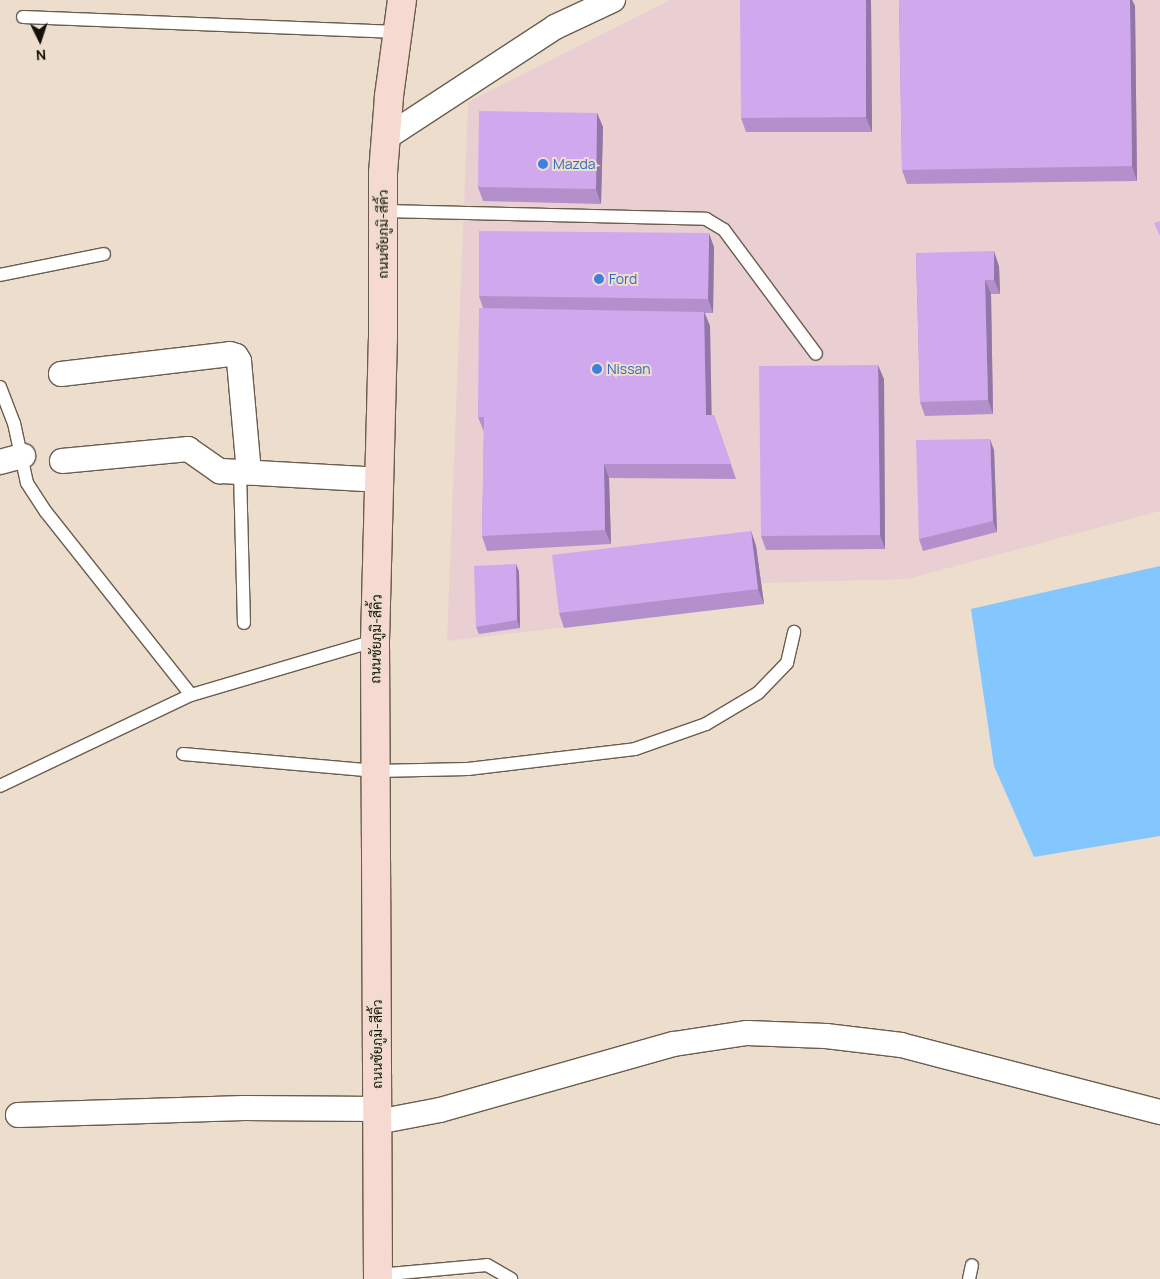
<!DOCTYPE html>
<meta charset="utf-8">
<style>
body{margin:0}
#map{position:relative;width:1160px;height:1279px;overflow:hidden;background:#edddcc;font-family:Manrope,Sarabun,sans-serif}
div>[style]{position:absolute}
.commercial>*{inset:0;background:#e9cfd1}
.water>*{inset:0;background:#84c6fe}
.roads{filter:drop-shadow(1px 0 #6a5d4e) drop-shadow(-1px 0 #6a5d4e) drop-shadow(0 1px #6a5d4e) drop-shadow(0 -1px #6a5d4e)}
.lane>*{height:12px;margin:-6px;padding:0 6px;transform-origin:6px;border-radius:6px;background:#fff}
.street>*{height:24px;margin:-12px;padding:0 12px;transform-origin:12px;border-radius:12px;background:#fff}
.secondary>*{height:28px;margin:-14px;padding:0 14px;transform-origin:14px;border-radius:14px;background:#f6d9d1}
.wall>*{inset:0;background:#b390cc}
.shaded-wall>*{inset:0;background:#9276a6}
.building>*{inset:0;background:#d0a8ed}
.dots>*{width:14px;height:14px;translate:-50% -50%;box-sizing:border-box;border:2px solid #edddcc;border-radius:50%}
span{translate:-50% -50%;white-space:nowrap;text-align:center;line-height:1.15;-webkit-text-stroke:4px #edddcc;paint-order:stroke}
.shop-label{font-size:14px;color:#366cbe}
.left{translate:0 -50%;text-align:left}
.street-label{font-size:14px;color:#15100a}
.north{position:absolute;left:15px;top:15px;width:50px;height:50px;-webkit-text-stroke:4px #edddcc;paint-order:stroke;rotate:176deg;font-size:14px;font-weight:700;line-height:20px;text-align:center;color:#15100a}
.north::after{content:'';display:block;margin:auto;width:18px;height:22px;background:#15100a;clip-path:polygon(50% 0,100% 100%,50% 72%,0 100%)}
</style>
<div id="map">
<div class="commercial">
<i style="clip-path:polygon(670px 0,1160px 0,1160px 511px,907px 579px,761px 583px,763px 604px,447px 641px,468px 102px)"></i>
</div>
<div class="water">
<i style="clip-path:polygon(1160px 566px,1160px 836px,1034px 857px,994px 766px,971px 609px)"></i>
</div>
<div class="roads">
<div class="lane">
<i style="left:23px;top:17px;width:375px;rotate:2.3deg"></i>
<i style="left:384px;top:211px;width:322px;rotate:1.4deg"></i>
<i style="left:706px;top:219px;width:21px;rotate:31deg"></i>
<i style="left:724px;top:230px;width:154px;rotate:53.4deg"></i>
<i style="left:0;top:275px;width:106px;rotate:-11.4deg"></i>
<i style="left:0;top:387px;width:39px;rotate:69deg"></i>
<i style="left:14px;top:423px;width:61px;rotate:77.8deg"></i>
<i style="left:27px;top:483px;width:35px;rotate:57deg"></i>
<i style="left:46px;top:512px;width:233px;rotate:51.6deg"></i>
<i style="left:240px;top:472px;width:151px;rotate:88.5deg"></i>
<i style="left:183px;top:754px;width:194px;rotate:5deg"></i>
<i style="left:376px;top:771px;width:92px;rotate:-1.2deg"></i>
<i style="left:468px;top:769px;width:168px;rotate:-6.8deg"></i>
<i style="left:635px;top:749px;width:75px;rotate:-19.4deg"></i>
<i style="left:706px;top:724px;width:61px;rotate:-30.8deg"></i>
<i style="left:758px;top:693px;width:42px;rotate:-46deg"></i>
<i style="left:787px;top:663px;width:32px;rotate:-77deg"></i>
<i style="left:0;top:786px;width:212px;rotate:-25.5deg"></i>
<i style="left:191px;top:695px;width:192px;rotate:-16.4deg"></i>
<i style="left:378px;top:1275px;width:109px;rotate:-5.2deg"></i>
<i style="left:487px;top:1265px;width:28px;rotate:30deg"></i>
<i style="left:969px;top:1279px;width:14px;rotate:-78deg"></i>
</div>
<div class="street">
<i style="left:387px;top:137px;width:201px;rotate:-33.2deg"></i>
<i style="left:555px;top:27px;width:64px;rotate:-25deg"></i>
<i style="left:61px;top:374px;width:170px;rotate:-6.7deg"></i>
<i style="left:230px;top:354px;width:6px;rotate:18deg"></i>
<i style="left:236px;top:356px;width:6px;rotate:59deg"></i>
<i style="left:239px;top:361px;width:112px;rotate:84.9deg"></i>
<i style="left:62px;top:461px;width:127px;rotate:-5.4deg"></i>
<i style="left:188px;top:449px;width:39px;rotate:35deg"></i>
<i style="left:220px;top:471px;width:159px;rotate:3.2deg"></i>
<i style="left:0;top:462px;width:24px;rotate:-15deg"></i>
<i style="left:18px;top:1115px;width:226px;rotate:-1.8deg"></i>
<i style="left:244px;top:1108px;width:133px;rotate:0.4deg"></i>
<i style="left:377px;top:1122px;width:64px;rotate:-10.8deg"></i>
<i style="left:440px;top:1110px;width:243px;rotate:-15.8deg"></i>
<i style="left:674px;top:1044px;width:74px;rotate:-8.6deg"></i>
<i style="left:747px;top:1033px;width:79px;rotate:2.2deg"></i>
<i style="left:826px;top:1036px;width:76px;rotate:6.8deg"></i>
<i style="left:901px;top:1045px;width:268px;rotate:14.5deg"></i>
</div>
<div class="secondary">
<i style="left:378px;top:1279px;width:638px;rotate:-90.27deg"></i>
<i style="left:375px;top:641px;width:302px;rotate:-88.5deg"></i>
<i style="left:383px;top:339px;width:166px;rotate:-90deg"></i>
<i style="left:383px;top:173px;width:77px;rotate:-85.5deg"></i>
<i style="left:389px;top:96px;width:97px;rotate:-82.3deg"></i>
</div>
</div>
<div class="wall">
<i style="clip-path:polygon(871px 0,872px 132px,746px 132px,741px 118px)"></i>
<i style="clip-path:polygon(899px 0,1132px 0,1135px 6px,1137px 181px,907px 184px,902px 170px)"></i>
<i style="clip-path:polygon(597px 113px,603px 127px,601px 204px,483px 201px,478px 187px)"></i>
<i style="clip-path:polygon(714px 247px,713px 313px,705px 313px,710px 326px,711px 415px,714px 415px,736px 479px,609px 478px,611px 544px,487px 551px,482px 536px,484px 432px,478px 417px,483px 308px,479px 296px)"></i>
<i style="clip-path:polygon(916px 253px,999px 266px,1000px 294px,991px 294px,993px 414px,925px 416px,920px 402px)"></i>
<i style="clip-path:polygon(884px 379px,885px 549px,766px 550px,761px 536px)"></i>
<i style="clip-path:polygon(994px 450px,997px 532px,923px 551px,919px 539px)"></i>
<i style="clip-path:polygon(751px 531px,756px 546px,764px 604px,564px 628px,559px 613px)"></i>
<i style="clip-path:polygon(516px 564px,519px 572px,520px 628px,479px 634px,476px 627px)"></i>
</div>
<div class="shaded-wall">
<i style="clip-path:polygon(866px 0,871px 0,872px 132px,866px 117px)"></i>
<i style="clip-path:polygon(1130px 0,1132px 0,1135px 6px,1137px 181px,1132px 166px)"></i>
<i style="clip-path:polygon(597px 113px,603px 127px,601px 204px,596px 189px)"></i>
<i style="clip-path:polygon(709px 233px,714px 247px,713px 313px,708px 299px)"></i>
<i style="clip-path:polygon(994px 251px,999px 266px,1000px 294px,994px 280px)"></i>
<i style="clip-path:polygon(985px 280px,991px 294px,993px 414px,988px 400px)"></i>
<i style="clip-path:polygon(704px 312px,710px 326px,712px 430px,706px 415px)"></i>
<i style="clip-path:polygon(878px 365px,884px 379px,885px 549px,880px 535px)"></i>
<i style="clip-path:polygon(990px 439px,994px 450px,997px 532px,993px 521px)"></i>
<i style="clip-path:polygon(604px 464px,609px 478px,611px 544px,605px 530px)"></i>
<i style="clip-path:polygon(751px 531px,756px 546px,764px 604px,758px 589px)"></i>
<i style="clip-path:polygon(516px 564px,519px 572px,520px 628px,517px 620px)"></i>
</div>
<div class="building">
<i style="clip-path:polygon(740px 0,866px 0,866px 117px,741px 118px)"></i>
<i style="clip-path:polygon(899px 0,1130px 0,1132px 166px,902px 170px)"></i>
<i style="clip-path:polygon(479px 111px,597px 113px,596px 189px,478px 187px)"></i>
<i style="clip-path:polygon(1160px 221px,1160px 236px,1154px 223px)"></i>
<i style="clip-path:polygon(479px 231px,709px 233px,708px 299px,479px 296px)"></i>
<i style="clip-path:polygon(994px 251px,994px 280px,985px 280px,988px 400px,920px 402px,916px 253px)"></i>
<i style="clip-path:polygon(479px 308px,704px 312px,706px 415px,714px 415px,731px 464px,604px 464px,605px 530px,482px 536px,484px 417px,478px 417px)"></i>
<i style="clip-path:polygon(878px 365px,880px 535px,761px 536px,759px 366px)"></i>
<i style="clip-path:polygon(990px 439px,993px 521px,919px 539px,916px 440px)"></i>
<i style="clip-path:polygon(751px 531px,758px 589px,559px 613px,552px 555px)"></i>
<i style="clip-path:polygon(516px 564px,517px 620px,476px 627px,474px 566px)"></i>
</div>
<div class="dots">
<i style="left:543px;top:164px;background:#3f7fe0"></i>
<i style="left:599px;top:279px;background:#3f7fe0"></i>
<i style="left:597px;top:369px;background:#3f7fe0"></i>
</div>
<div class="shop-label">
<span class="left" style="left:553px;top:164px">Mazda</span>
<span class="left" style="left:609px;top:279px">Ford</span>
<span class="left" style="left:607px;top:369px">Nissan</span>
</div>
<div class="street-label">
<span style="left:383px;top:234px;rotate:-90deg">ถนนชัยภูมิ-สีคิ้ว</span>
<span style="left:376px;top:639px;rotate:-89deg">ถนนชัยภูมิ-สีคิ้ว</span>
<span style="left:377px;top:1044px;rotate:-90deg">ถนนชัยภูมิ-สีคิ้ว</span>
</div>
<div class="north">N</div>
</div>
